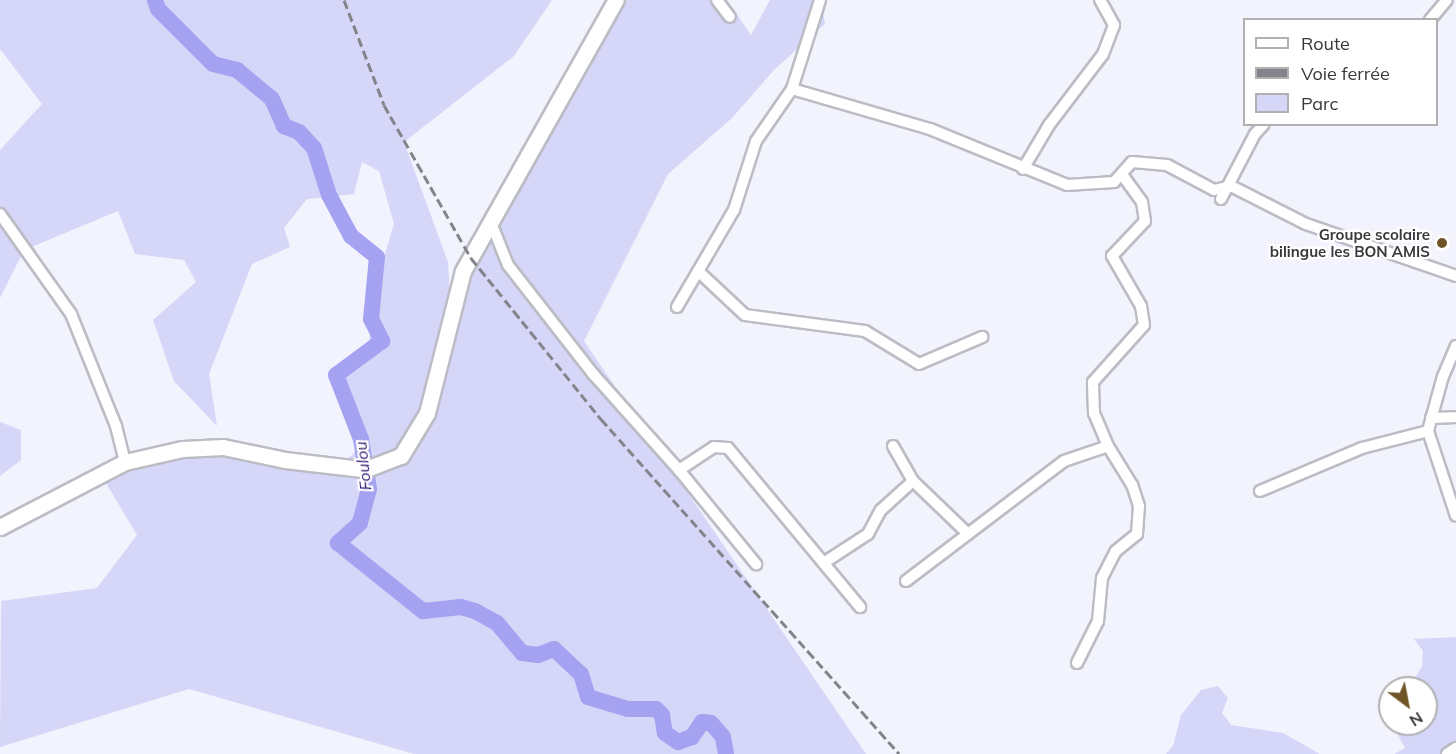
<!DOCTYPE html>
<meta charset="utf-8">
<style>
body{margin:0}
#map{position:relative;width:1456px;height:754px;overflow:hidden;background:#f3f3fd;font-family:Mulish,sans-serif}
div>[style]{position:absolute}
.green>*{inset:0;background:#d5d6f8}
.river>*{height:16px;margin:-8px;padding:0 8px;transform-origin:8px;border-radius:8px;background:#a4a2f1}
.roads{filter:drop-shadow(2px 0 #bcbcc5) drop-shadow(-2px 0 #bcbcc5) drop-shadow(0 2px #bcbcc5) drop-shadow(0 -2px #bcbcc5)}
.street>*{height:10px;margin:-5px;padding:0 5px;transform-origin:5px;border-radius:5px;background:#fff}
.secondary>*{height:15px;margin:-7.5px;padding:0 7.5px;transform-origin:7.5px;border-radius:7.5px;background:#fff}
.rail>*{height:3px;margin-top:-1.5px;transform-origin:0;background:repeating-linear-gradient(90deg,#83838a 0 9px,transparent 0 13.5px)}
.dots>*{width:16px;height:16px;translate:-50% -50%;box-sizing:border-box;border:3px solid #fff;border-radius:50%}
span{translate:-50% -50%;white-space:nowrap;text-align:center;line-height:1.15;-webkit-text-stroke:4.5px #fff;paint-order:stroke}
.poi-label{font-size:15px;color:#39393d;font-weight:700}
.right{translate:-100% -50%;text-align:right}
.water-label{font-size:16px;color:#2a146f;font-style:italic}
.legend{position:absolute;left:1243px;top:18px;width:195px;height:108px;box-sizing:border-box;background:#fff;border:2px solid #b0b0b1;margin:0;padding:8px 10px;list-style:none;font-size:18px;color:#39393d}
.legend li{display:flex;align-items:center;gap:12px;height:30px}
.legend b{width:30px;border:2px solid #b0b0b1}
.north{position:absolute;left:1378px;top:676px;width:60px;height:60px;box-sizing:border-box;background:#fff;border:2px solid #b0b0b1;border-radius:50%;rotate:148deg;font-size:16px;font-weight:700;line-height:24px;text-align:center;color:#39393d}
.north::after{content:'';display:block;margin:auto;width:21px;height:27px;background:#6f5527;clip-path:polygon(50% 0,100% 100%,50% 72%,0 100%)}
</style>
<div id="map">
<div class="green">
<i style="clip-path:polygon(0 0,552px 0,514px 56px,404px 142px,448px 262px,451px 312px,616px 0,727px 0,751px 35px,770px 0,821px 0,825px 24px,774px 70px,732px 118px,668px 174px,584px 341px,866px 754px,414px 754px,189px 689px,0 747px,1px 601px,97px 588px,137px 535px,106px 483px,12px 522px,77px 484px,182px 449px,339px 466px,353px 454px,361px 439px,336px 375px,369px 342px,377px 257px,384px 257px,394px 224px,379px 171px,362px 162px,354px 194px,307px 199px,284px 228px,290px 247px,252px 264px,209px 374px,217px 426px,174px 381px,153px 320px,196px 282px,184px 260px,135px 254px,118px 211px,24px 250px,0 298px,0 150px,42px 104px,0 49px)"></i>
<i style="clip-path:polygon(0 422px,21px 430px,21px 460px,0 476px)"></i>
<i style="clip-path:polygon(1456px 637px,1456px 754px,1394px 754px,1405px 748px,1392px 724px,1426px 724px,1426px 688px,1409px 688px,1422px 666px,1423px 651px,1414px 639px)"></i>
<i style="clip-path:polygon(1218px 686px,1228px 698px,1222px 713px,1231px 725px,1283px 733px,1320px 754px,1166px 754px,1173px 746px,1181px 715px,1201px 690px)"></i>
</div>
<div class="river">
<i style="left:155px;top:0;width:9px;rotate:72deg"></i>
<i style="left:158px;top:9px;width:78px;rotate:45deg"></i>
<i style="left:213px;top:64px;width:25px;rotate:14deg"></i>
<i style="left:237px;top:70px;width:45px;rotate:39.6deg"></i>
<i style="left:272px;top:99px;width:30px;rotate:66deg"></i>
<i style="left:284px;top:126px;width:16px;rotate:22deg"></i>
<i style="left:299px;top:132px;width:22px;rotate:47deg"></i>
<i style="left:314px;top:148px;width:49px;rotate:72.3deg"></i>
<i style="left:329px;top:195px;width:47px;rotate:61.8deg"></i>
<i style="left:351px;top:236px;width:33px;rotate:39deg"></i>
<i style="left:377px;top:257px;width:62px;rotate:95.5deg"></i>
<i style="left:371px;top:319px;width:25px;rotate:63deg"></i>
<i style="left:382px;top:341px;width:57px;rotate:143.5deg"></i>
<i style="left:336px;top:375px;width:69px;rotate:68.7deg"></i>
<i style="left:361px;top:439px;width:51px;rotate:80.9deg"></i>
<i style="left:369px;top:489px;width:35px;rotate:105deg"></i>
<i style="left:360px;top:523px;width:30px;rotate:138deg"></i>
<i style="left:338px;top:543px;width:109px;rotate:38.7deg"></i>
<i style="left:423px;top:611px;width:38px;rotate:-6deg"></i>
<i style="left:461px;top:607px;width:15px;rotate:16deg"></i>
<i style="left:475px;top:611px;width:25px;rotate:29deg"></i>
<i style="left:497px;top:623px;width:39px;rotate:50deg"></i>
<i style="left:522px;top:653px;width:16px;rotate:7deg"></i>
<i style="left:538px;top:655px;width:17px;rotate:-21deg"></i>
<i style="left:554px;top:649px;width:37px;rotate:43deg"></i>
<i style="left:581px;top:674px;width:24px;rotate:73deg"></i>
<i style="left:588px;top:697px;width:42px;rotate:16.7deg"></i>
<i style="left:628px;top:709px;width:28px"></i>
<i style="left:656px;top:709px;width:8px;rotate:45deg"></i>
<i style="left:662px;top:715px;width:18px;rotate:81deg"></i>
<i style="left:665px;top:733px;width:16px;rotate:35deg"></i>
<i style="left:678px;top:742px;width:15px;rotate:-20deg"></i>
<i style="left:692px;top:737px;width:18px;rotate:-56deg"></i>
<i style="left:702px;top:722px;width:9px;rotate:6deg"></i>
<i style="left:711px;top:723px;width:18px;rotate:49deg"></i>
<i style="left:723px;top:737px;width:17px;rotate:80deg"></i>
</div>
<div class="roads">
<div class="street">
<i style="left:717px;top:0;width:21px;rotate:53deg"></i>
<i style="left:1430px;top:20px;width:26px;rotate:-50deg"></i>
<i style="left:792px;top:89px;width:144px;rotate:16.2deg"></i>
<i style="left:930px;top:129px;width:148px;rotate:22.2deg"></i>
<i style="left:1067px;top:185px;width:47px;rotate:-3.7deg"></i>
<i style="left:1114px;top:182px;width:27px;rotate:-48deg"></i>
<i style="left:1132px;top:162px;width:35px;rotate:5deg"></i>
<i style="left:1167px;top:165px;width:53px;rotate:28deg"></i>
<i style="left:1214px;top:190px;width:17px;rotate:-13deg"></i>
<i style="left:1231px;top:186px;width:84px;rotate:26.9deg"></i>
<i style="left:1306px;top:224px;width:159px;rotate:19.1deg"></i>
<i style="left:1023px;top:169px;width:51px;rotate:-59.4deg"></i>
<i style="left:1049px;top:125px;width:89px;rotate:-52.7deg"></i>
<i style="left:1103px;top:54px;width:31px;rotate:-69deg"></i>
<i style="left:1114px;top:25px;width:29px;rotate:-119deg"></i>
<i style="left:1221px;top:199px;width:73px;rotate:-62.4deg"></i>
<i style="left:1255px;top:134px;width:13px;rotate:-48deg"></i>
<i style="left:0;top:214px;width:123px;rotate:54.6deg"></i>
<i style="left:71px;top:314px;width:121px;rotate:68.1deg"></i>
<i style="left:116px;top:426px;width:37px;rotate:76deg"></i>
<i style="left:490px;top:220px;width:48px;rotate:68.2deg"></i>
<i style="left:508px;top:265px;width:140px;rotate:52deg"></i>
<i style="left:594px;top:375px;width:127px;rotate:48.2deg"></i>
<i style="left:679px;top:470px;width:122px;rotate:50.7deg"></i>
<i style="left:698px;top:271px;width:64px;rotate:43.1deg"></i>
<i style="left:745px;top:315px;width:121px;rotate:7.6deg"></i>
<i style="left:865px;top:331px;width:63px;rotate:31.4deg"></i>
<i style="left:919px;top:364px;width:69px;rotate:-23.2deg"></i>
<i style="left:677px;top:307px;width:113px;rotate:-59.6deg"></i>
<i style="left:734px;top:210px;width:72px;rotate:-72.3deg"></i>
<i style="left:756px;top:141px;width:63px;rotate:-55.3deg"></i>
<i style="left:792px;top:89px;width:93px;rotate:-72.5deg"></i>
<i style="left:1456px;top:346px;width:33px;rotate:113deg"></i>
<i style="left:1443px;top:376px;width:57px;rotate:105.3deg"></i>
<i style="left:1428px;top:431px;width:89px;rotate:71.8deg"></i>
<i style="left:1431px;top:418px;width:25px;rotate:-2deg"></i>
<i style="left:893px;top:446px;width:40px;rotate:60.3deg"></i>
<i style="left:913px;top:481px;width:76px;rotate:43.9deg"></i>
<i style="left:679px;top:470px;width:42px;rotate:-33.3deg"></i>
<i style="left:714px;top:447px;width:14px;rotate:4deg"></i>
<i style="left:728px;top:448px;width:207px;rotate:50.3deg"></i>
<i style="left:1260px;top:491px;width:111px;rotate:-22.9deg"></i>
<i style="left:1362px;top:448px;width:68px;rotate:-14.4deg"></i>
<i style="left:825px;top:562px;width:51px;rotate:-33.1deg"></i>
<i style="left:868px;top:534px;width:27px;rotate:-62deg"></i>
<i style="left:881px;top:510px;width:43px;rotate:-42.2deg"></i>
<i style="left:906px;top:581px;width:198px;rotate:-37.2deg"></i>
<i style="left:1064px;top:461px;width:46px;rotate:-18.8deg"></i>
<i style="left:1077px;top:663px;width:47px;rotate:-63.4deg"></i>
<i style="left:1098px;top:621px;width:43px;rotate:-84.7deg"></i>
<i style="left:1102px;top:578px;width:30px;rotate:-63deg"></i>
<i style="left:1116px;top:551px;width:27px;rotate:-39deg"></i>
<i style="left:1137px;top:534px;width:28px;rotate:-86deg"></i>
<i style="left:1139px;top:506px;width:22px;rotate:-108deg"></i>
<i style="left:1132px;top:485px;width:46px;rotate:-121.6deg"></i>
<i style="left:1108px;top:446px;width:36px;rotate:-113deg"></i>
<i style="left:1094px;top:413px;width:31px;rotate:-92deg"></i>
<i style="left:1093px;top:382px;width:76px;rotate:-48.2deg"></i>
<i style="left:1144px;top:325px;width:19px;rotate:-99deg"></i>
<i style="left:1141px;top:306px;width:58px;rotate:-120.1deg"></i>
<i style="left:1112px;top:256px;width:48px;rotate:-46.7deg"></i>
<i style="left:1145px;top:221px;width:19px;rotate:-99deg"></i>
<i style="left:1142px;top:202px;width:34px;rotate:-126deg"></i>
<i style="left:1447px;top:754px;width:11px;rotate:-34deg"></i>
</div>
<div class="secondary">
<i style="left:369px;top:468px;width:34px;rotate:-21deg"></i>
<i style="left:401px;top:456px;width:50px;rotate:-58.8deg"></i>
<i style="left:427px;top:413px;width:146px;rotate:-75.8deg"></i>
<i style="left:463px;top:271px;width:311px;rotate:-60.6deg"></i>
<i style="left:0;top:527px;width:141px;rotate:-27.5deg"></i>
<i style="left:125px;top:462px;width:58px;rotate:-12.8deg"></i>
<i style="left:182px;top:449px;width:41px;rotate:-2.8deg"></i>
<i style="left:223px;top:447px;width:63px;rotate:11.8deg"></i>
<i style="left:285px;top:460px;width:78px;rotate:6.7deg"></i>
</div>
</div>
<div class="rail">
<i style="left:344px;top:0;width:112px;rotate:69.1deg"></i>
<i style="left:384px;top:105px;width:176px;rotate:60.4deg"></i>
<i style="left:471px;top:258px;width:207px;rotate:51.1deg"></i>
<i style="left:601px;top:419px;width:448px;rotate:48.3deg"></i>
</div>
<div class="dots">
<i style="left:1442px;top:243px;background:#6f5527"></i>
</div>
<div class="poi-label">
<span class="right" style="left:1430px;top:243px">Groupe scolaire<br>bilingue les BON AMIS</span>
</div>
<div class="water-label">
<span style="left:363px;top:466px;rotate:-96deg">Foulou</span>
</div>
<ul class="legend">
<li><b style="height:8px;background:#fff"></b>Route</li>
<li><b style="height:8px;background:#83838a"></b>Voie ferrée</li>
<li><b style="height:16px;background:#d5d6f8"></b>Parc</li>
</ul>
<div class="north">N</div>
</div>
